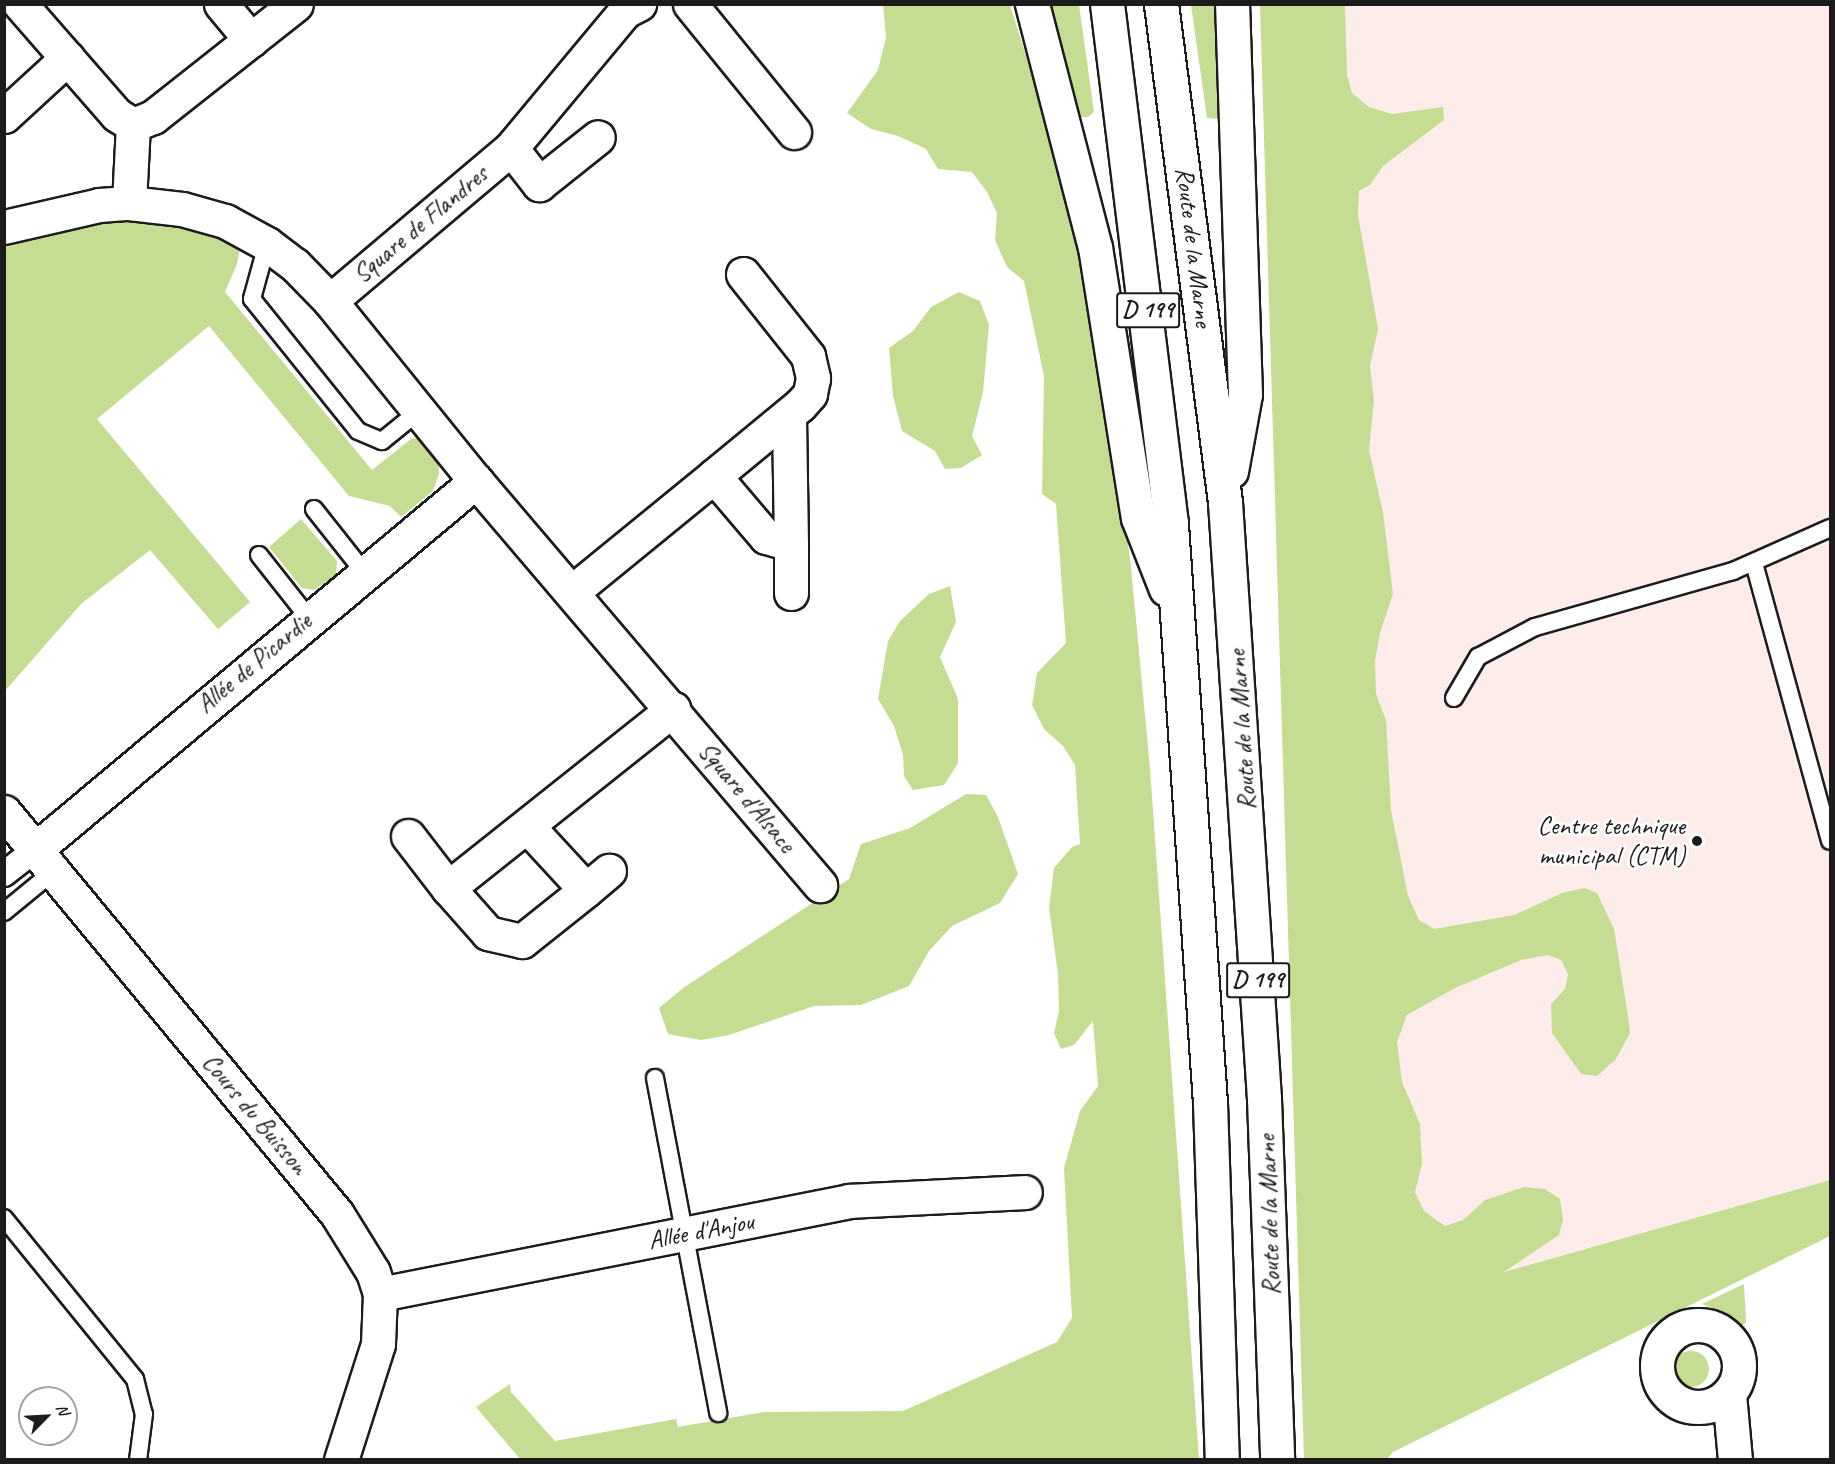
<!DOCTYPE html>
<meta charset="utf-8">
<style>
body{margin:0}
#map{position:relative;width:1835px;height:1464px;overflow:hidden;background:#fff;font-family:Caveat,sans-serif}
div>[style]{position:absolute}
.built>*{inset:0;background:#feeceb}
.green>*{inset:0;background:#c4dd93}
.round{border-radius:50%}
.roads{filter:drop-shadow(2px 0 #1c1c1c) drop-shadow(-2px 0 #1c1c1c) drop-shadow(0 2px #1c1c1c) drop-shadow(0 -2px #1c1c1c)}
.service>*{height:16px;margin:-8px;padding:0 8px;transform-origin:8px;border-radius:8px;background:#fff}
.pedestrian>*{height:24px;margin:-12px;padding:0 12px;transform-origin:12px;border-radius:12px;background:#fff}
.minor>*{height:33px;margin:-16.5px;padding:0 16.5px;transform-origin:16.5px;border-radius:16.5px;background:#fff}
.minor>.ring{margin:-16.5px;padding:0;box-sizing:content-box;background:none;border:33px solid #fff;border-radius:50%}
.trunk>*{height:33px;margin:-16.5px;padding:0 16.5px;transform-origin:16.5px;border-radius:16.5px;background:#fff}
.dots>*{width:16px;height:16px;translate:-50% -50%;box-sizing:border-box;border:3px solid #fff;border-radius:50%}
span{translate:-50% -50%;white-space:nowrap;text-align:center;line-height:1.15;-webkit-text-stroke:5px #fff;paint-order:stroke}
.shield-label span{padding:2px 4px;background:#fff;border:2px solid;border-radius:4px;-webkit-text-stroke-width:0}
.shield-label{font-size:24px;color:#1c1c1c;font-weight:700}
.street-label{font-size:26px;color:#1c1c1c}
.poi-label{font-size:26px;color:#1c1c1c}
.right{translate:-100% -50%;text-align:right}
.frame{position:absolute;inset:0;border:6px solid #1c1c1c;pointer-events:none}
.north{position:absolute;left:18px;top:1386px;width:60px;height:60px;box-sizing:border-box;background:#fff;border:2px solid #a4a4a4;border-radius:50%;rotate:66deg;font-size:16px;font-weight:700;line-height:24px;text-align:center;color:#1c1c1c}
.north::after{content:'';display:block;margin:auto;width:21px;height:27px;background:#1c1c1c;clip-path:polygon(50% 0,100% 100%,50% 72%,0 100%)}
</style>
<div id="map">
<div class="built">
<i style="clip-path:polygon(1329px 5px,1830px 5px,1830px 1180px,1356px 1313px)"></i>
</div>
<div class="green">
<i style="clip-path:polygon(883px 5px,1010px 5px,1053px 142px,1077px 231px,1115px 444px,1131px 567px,1150px 768px,1199px 1459px,520px 1459px,476px 1407px,510px 1384px,511px 1392px,555px 1441px,676px 1419px,678px 1427px,764px 1412px,903px 1411px,1057px 1342px,1072px 1318px,1064px 1168px,1080px 1111px,1098px 1086px,1093px 1021px,1074px 1045px,1061px 1049px,1054px 1033px,1059px 1011px,1058px 974px,1049px 908px,1054px 868px,1072px 847px,1080px 844px,1075px 765px,1063px 746px,1044px 729px,1032px 705px,1037px 673px,1066px 643px,1056px 504px,1042px 494px,1044px 376px,1024px 281px,1007px 267px,995px 240px,997px 213px,987px 192px,972px 172px,938px 169px,926px 149px,898px 136px,871px 129px,847px 113px,878px 70px,886px 37px)"></i>
<i style="clip-path:polygon(1051px 5px,1079px 5px,1094px 112px,1088px 117px,1081px 117px)"></i>
<i style="clip-path:polygon(1191px 5px,1217px 5px,1217px 119px,1207px 118px)"></i>
<i style="clip-path:polygon(1260px 5px,1345px 5px,1347px 75px,1352px 93px,1369px 107px,1392px 114px,1443px 107px,1444px 120px,1383px 166px,1370px 185px,1359px 191px,1358px 215px,1378px 329px,1370px 366px,1374px 401px,1369px 450px,1383px 512px,1393px 594px,1380px 633px,1375px 661px,1376px 694px,1386px 720px,1391px 810px,1408px 896px,1419px 920px,1434px 929px,1514px 915px,1562px 893px,1585px 888px,1597px 893px,1614px 929px,1628px 1016px,1630px 1033px,1616px 1059px,1597px 1076px,1581px 1074px,1552px 1033px,1551px 1004px,1565px 989px,1568px 974px,1561px 960px,1548px 955px,1521px 960px,1455px 988px,1407px 1015px,1397px 1042px,1402px 1082px,1420px 1124px,1422px 1164px,1415px 1192px,1424px 1211px,1445px 1226px,1463px 1220px,1485px 1200px,1524px 1187px,1545px 1189px,1560px 1199px,1563px 1220px,1559px 1235px,1504px 1272px,1830px 1180px,1830px 1236px,1393px 1452px,1387px 1459px,1304px 1459px)"></i>
<i style="clip-path:polygon(114px 216px,203px 227px,240px 248px,237px 264px,225px 292px,372px 470px,411px 439px,421px 437px,438px 456px,439px 474px,433px 491px,401px 517px,390px 506px,349px 496px,209px 326px,97px 419px,250px 602px,218px 629px,150px 550px,81px 604px,5px 691px,5px 231px)"></i>
<i style="clip-path:polygon(959px 292px,980px 301px,989px 325px,983px 392px,972px 436px,982px 455px,961px 468px,945px 469px,935px 451px,902px 431px,893px 396px,889px 348px,913px 331px,931px 307px)"></i>
<i style="clip-path:polygon(301px 519px,337px 561px,336px 575px,314px 590px,302px 588px,269px 547px)"></i>
<i style="clip-path:polygon(950px 586px,956px 622px,940px 657px,958px 699px,958px 763px,944px 785px,913px 790px,904px 776px,903px 755px,894px 726px,878px 699px,888px 641px,900px 621px,929px 594px)"></i>
<i style="clip-path:polygon(966px 794px,986px 795px,998px 817px,1018px 874px,1000px 903px,952px 926px,929px 951px,909px 986px,861px 1005px,814px 1006px,729px 1035px,701px 1040px,668px 1034px,659px 1008px,683px 988px,849px 879px,861px 844px,910px 828px)"></i>
<i style="clip-path:polygon(1744px 1284px,1746px 1322px,1741px 1327px,1725px 1313px,1702px 1304px)"></i>
<i class="round" style="left:1673px;top:1351px;width:36px;height:36px"></i>
</div>
<div class="roads">
<div class="service">
<i style="left:267px;top:244px;width:57px;rotate:105.3deg"></i>
<i style="left:252px;top:299px;width:169px;rotate:51.2deg"></i>
<i style="left:358px;top:431px;width:26px;rotate:23deg"></i>
<i style="left:382px;top:441px;width:48px;rotate:-39deg"></i>
<i style="left:314px;top:509px;width:80px;rotate:51.6deg"></i>
<i style="left:259px;top:555px;width:79px;rotate:51.7deg"></i>
<i style="left:1754px;top:563px;width:288px;rotate:74.7deg"></i>
<i style="left:1454px;top:698px;width:48px;rotate:-59.7deg"></i>
<i style="left:1478px;top:657px;width:64px;rotate:-27.8deg"></i>
<i style="left:1535px;top:627px;width:206px;rotate:-15.8deg"></i>
<i style="left:1733px;top:571px;width:106px;rotate:-23.9deg"></i>
<i style="left:4px;top:912px;width:65px;rotate:-39.4deg"></i>
<i style="left:655px;top:1078px;width:341px;rotate:79.3deg"></i>
<i style="left:4px;top:1218px;width:208px;rotate:50.9deg"></i>
<i style="left:135px;top:1379px;width:36px;rotate:76deg"></i>
<i style="left:144px;top:1414px;width:46px;rotate:97.4deg"></i>
</div>
<div class="pedestrian">
<i style="left:4px;top:874px;width:41px;rotate:-38deg"></i>
</div>
<div class="minor">
<i style="left:20px;top:4px;width:147px;rotate:48.9deg"></i>
<i style="left:117px;top:115px;width:19px;rotate:32deg"></i>
<i style="left:221px;top:4px;width:47px;rotate:50.2deg"></i>
<i style="left:690px;top:4px;width:165px;rotate:50.9deg"></i>
<i style="left:4px;top:116px;width:86px;rotate:-42.6deg"></i>
<i style="left:133px;top:125px;width:22px;rotate:-22deg"></i>
<i style="left:153px;top:117px;width:182px;rotate:-38.3deg"></i>
<i style="left:511px;top:148px;width:46px;rotate:52.1deg"></i>
<i style="left:539px;top:184px;width:75px;rotate:-38.5deg"></i>
<i style="left:129px;top:203px;width:78px;rotate:-87.1deg"></i>
<i style="left:4px;top:227px;width:98px;rotate:-13deg"></i>
<i style="left:99px;top:205px;width:30px;rotate:-4deg"></i>
<i style="left:129px;top:203px;width:53px;rotate:6.5deg"></i>
<i style="left:182px;top:209px;width:45px;rotate:15.6deg"></i>
<i style="left:225px;top:221px;width:48px;rotate:28.7deg"></i>
<i style="left:267px;top:244px;width:35px;rotate:37deg"></i>
<i style="left:295px;top:265px;width:50px;rotate:45.8deg"></i>
<i style="left:330px;top:301px;width:232px;rotate:51deg"></i>
<i style="left:476px;top:481px;width:531px;rotate:49.59deg"></i>
<i style="left:743px;top:274px;width:105px;rotate:51.6deg"></i>
<i style="left:808px;top:356px;width:23px;rotate:77deg"></i>
<i style="left:813px;top:378px;width:16px;rotate:101deg"></i>
<i style="left:810px;top:394px;width:15px;rotate:132deg"></i>
<i style="left:800px;top:405px;width:112px;rotate:140.5deg"></i>
<i style="left:714px;top:476px;width:80px;rotate:49.6deg"></i>
<i style="left:766px;top:537px;width:26px;rotate:16deg"></i>
<i style="left:791px;top:544px;width:128px;rotate:-90.9deg"></i>
<i style="left:330px;top:301px;width:237px;rotate:-40.2deg"></i>
<i style="left:511px;top:148px;width:178px;rotate:-50.2deg"></i>
<i style="left:625px;top:11px;width:16px;rotate:-27deg"></i>
<i style="left:791px;top:544px;width:49px;rotate:90deg"></i>
<i style="left:573px;top:591px;width:182px;rotate:-39.2deg"></i>
<i style="left:4px;top:812px;width:522px;rotate:50.36deg"></i>
<i style="left:337px;top:1214px;width:68px;rotate:58.2deg"></i>
<i style="left:373px;top:1272px;width:23px;rotate:72deg"></i>
<i style="left:380px;top:1294px;width:50px;rotate:92.3deg"></i>
<i style="left:378px;top:1344px;width:122px;rotate:107.7deg"></i>
<i style="left:527px;top:826px;width:87px;rotate:47.3deg"></i>
<i style="left:586px;top:890px;width:82px;rotate:141.4deg"></i>
<i style="left:522px;top:941px;width:35px;rotate:-167deg"></i>
<i style="left:488px;top:933px;width:60px;rotate:-131.6deg"></i>
<i style="left:448px;top:888px;width:288px;rotate:-38.5deg"></i>
<i style="left:408px;top:836px;width:66px;rotate:52.4deg"></i>
<i style="left:36px;top:849px;width:574px;rotate:-39.91deg"></i>
<i style="left:586px;top:890px;width:30px;rotate:-40deg"></i>
<i style="left:380px;top:1294px;width:478px;rotate:-11.2deg"></i>
<i style="left:849px;top:1201px;width:176px;rotate:-2.9deg"></i>
<i class="ring" style="left:1657px;top:1325px;width:49px;height:49px"></i>
<i style="left:1729px;top:1394px;width:66px;rotate:84.8deg"></i>
</div>
<div class="trunk">
<i style="left:1032px;top:4px;width:251px;rotate:75.5deg"></i>
<i style="left:1095px;top:247px;width:274px;rotate:81deg"></i>
<i style="left:1138px;top:518px;width:76px;rotate:68.5deg"></i>
<i style="left:1107px;top:4px;width:524px;rotate:82.98deg"></i>
<i style="left:1171px;top:524px;width:580px;rotate:86.15deg"></i>
<i style="left:1210px;top:1103px;width:357px;rotate:88.1deg"></i>
<i style="left:1161px;top:4px;width:502px;rotate:82.68deg"></i>
<i style="left:1225px;top:502px;width:598px;rotate:86.26deg"></i>
<i style="left:1264px;top:1099px;width:361px;rotate:87.9deg"></i>
<i style="left:1231px;top:471px;width:78px;rotate:-79.7deg"></i>
<i style="left:1245px;top:394px;width:390px;rotate:-91.9deg"></i>
</div>
</div>
<div class="dots">
<i style="left:1697px;top:841px;background:#1c1c1c"></i>
</div>
<div class="shield-label">
<span style="left:1148px;top:310px">D 199</span>
<span style="left:1258px;top:980px">D 199</span>
</div>
<div class="street-label">
<span style="left:420px;top:224px;rotate:-40deg">Square de Flandres</span>
<span style="left:1194px;top:247px;rotate:83deg">Route de la Marne</span>
<span style="left:254px;top:663px;rotate:-40deg">Allée de Picardie</span>
<span style="left:1242px;top:730px;rotate:-94deg">Route de la Marne</span>
<span style="left:747px;top:797px;rotate:50deg">Square d'Alsace</span>
<span style="left:255px;top:1114px;rotate:50deg">Cours du Buisson</span>
<span style="left:1269px;top:1215px;rotate:-92deg">Route de la Marne</span>
<span style="left:701px;top:1231px;rotate:-11deg">Allée d'Anjou</span>
</div>
<div class="poi-label">
<span class="right" style="left:1685px;top:841px">Centre technique<br>municipal (CTM)</span>
</div>
<div class="frame"></div>
<div class="north">N</div>
</div>
